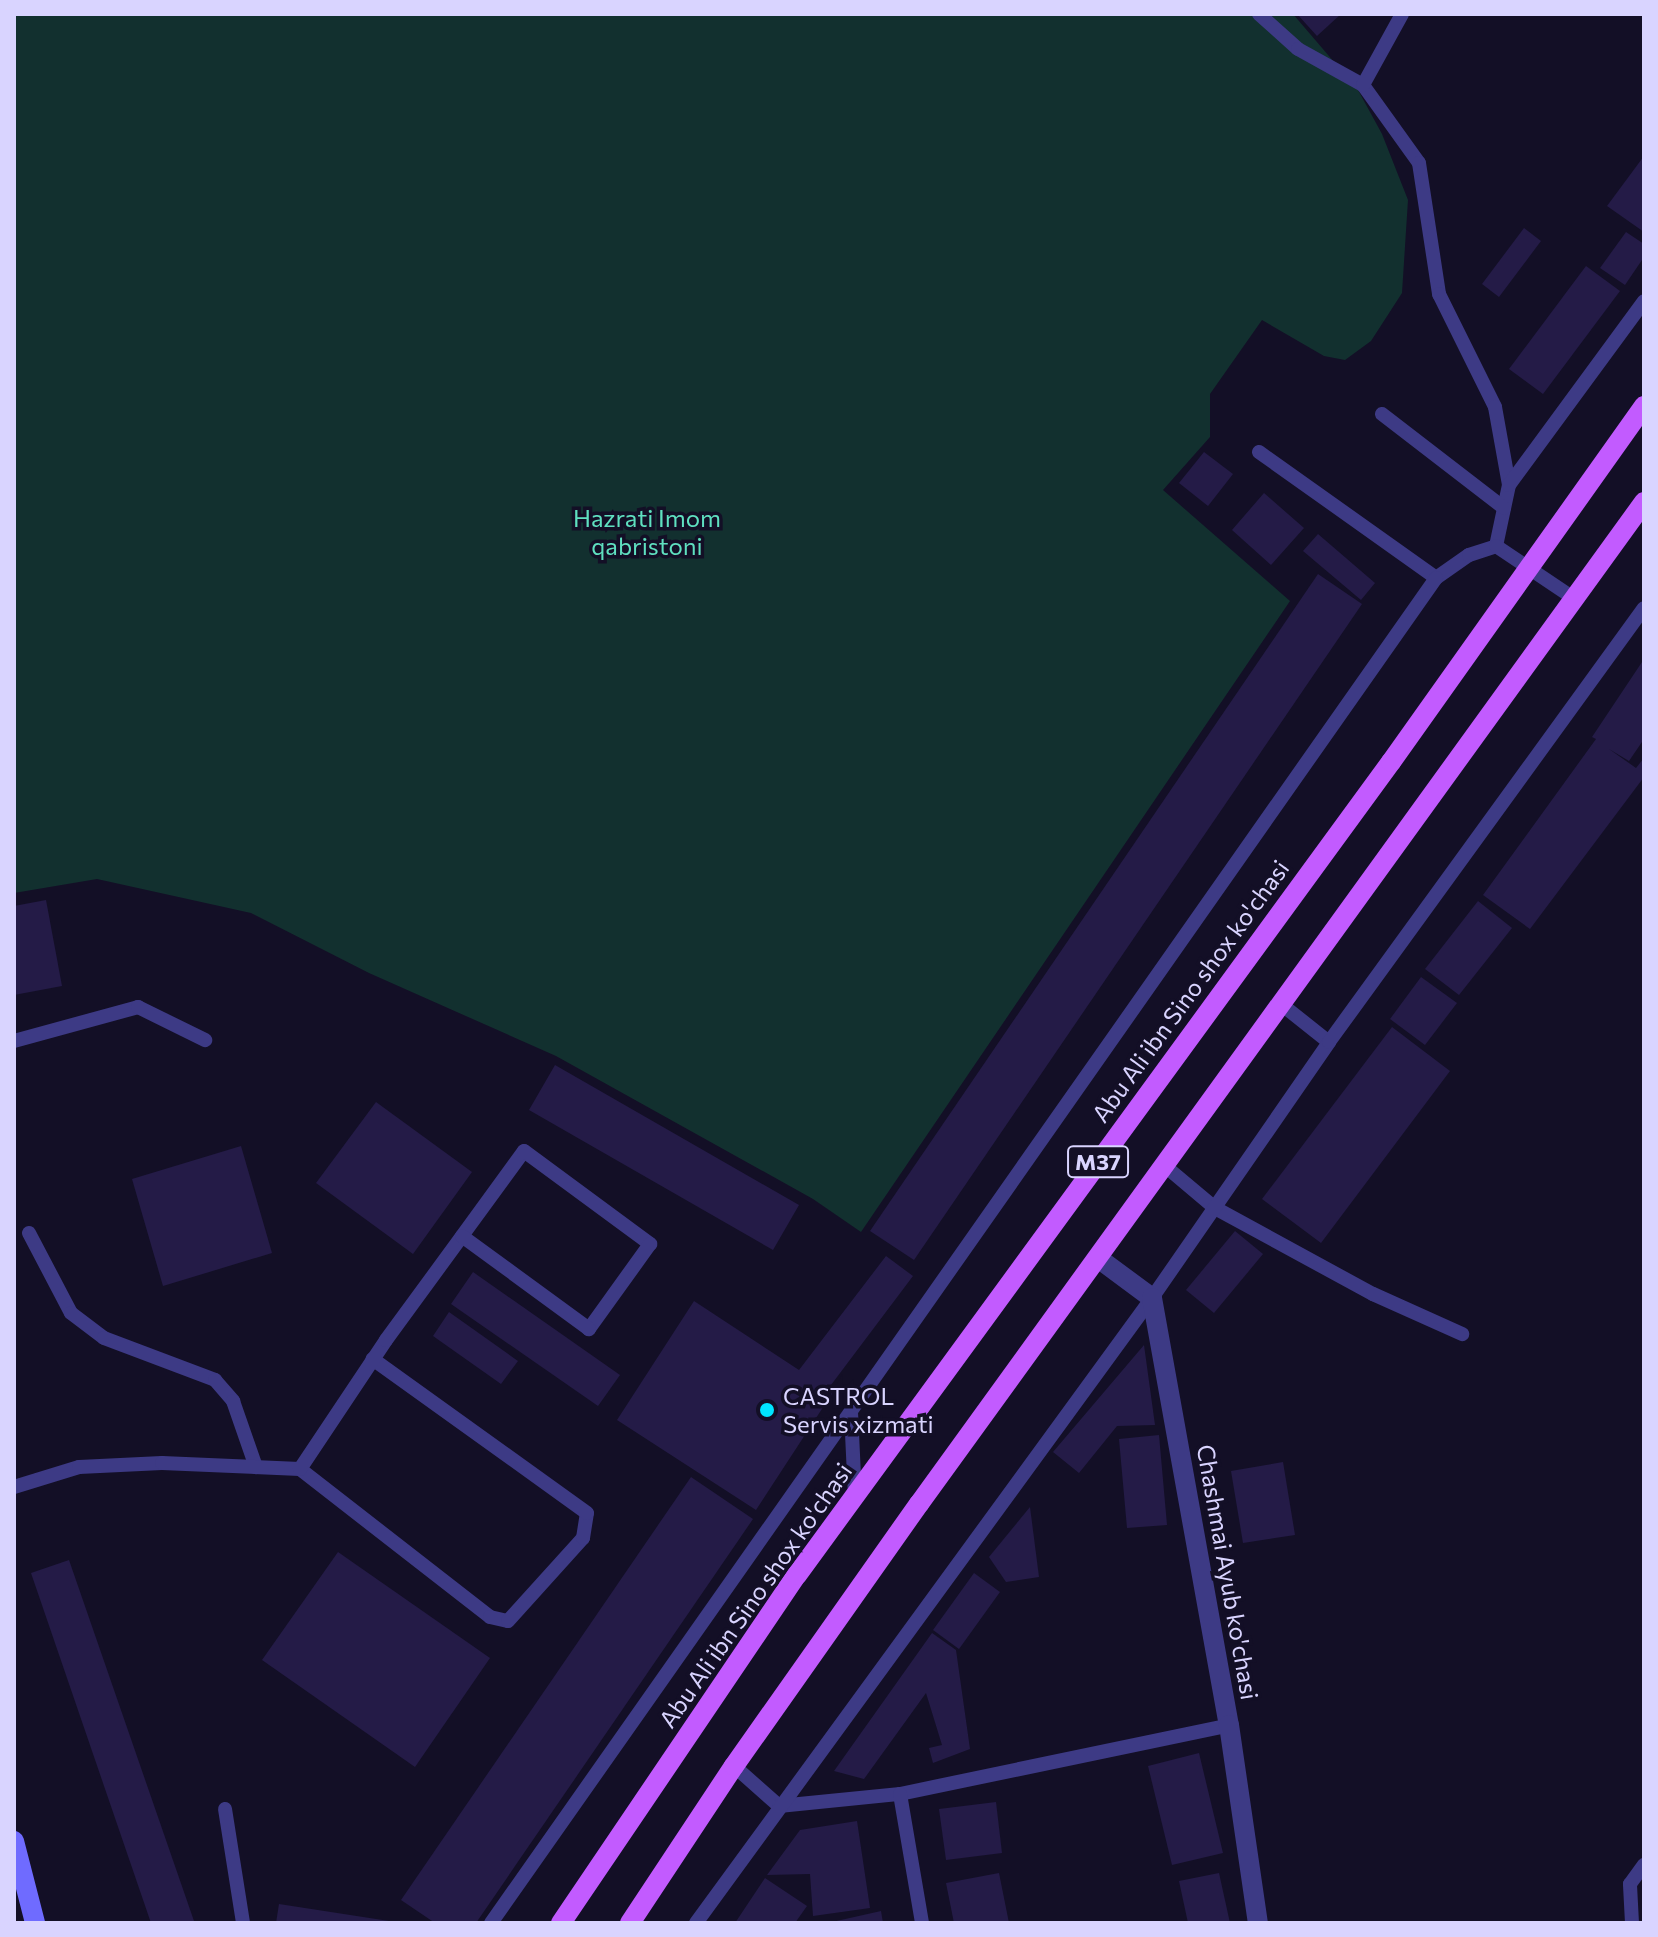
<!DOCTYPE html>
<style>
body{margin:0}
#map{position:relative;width:1658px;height:1937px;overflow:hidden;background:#130f26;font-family:Commissioner,sans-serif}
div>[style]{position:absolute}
.green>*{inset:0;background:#12302f}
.building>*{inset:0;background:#241b47}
.service>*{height:14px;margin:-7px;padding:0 7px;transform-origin:7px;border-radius:7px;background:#3d3a85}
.minor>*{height:20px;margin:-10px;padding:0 10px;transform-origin:10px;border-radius:10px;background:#3d3a85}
.secondary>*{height:20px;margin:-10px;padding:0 10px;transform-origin:10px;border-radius:10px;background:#6f6bff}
.primary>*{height:20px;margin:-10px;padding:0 10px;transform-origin:10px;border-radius:10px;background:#c25bff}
.dots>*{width:22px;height:22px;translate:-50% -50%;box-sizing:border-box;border:4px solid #130f26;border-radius:50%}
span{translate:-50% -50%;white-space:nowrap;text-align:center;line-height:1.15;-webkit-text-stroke:7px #130f26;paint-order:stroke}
.shield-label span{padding:2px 6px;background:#130f26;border:2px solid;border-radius:6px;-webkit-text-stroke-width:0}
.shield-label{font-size:22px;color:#d9d4ff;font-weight:700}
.park-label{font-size:24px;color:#5fe0c0}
.street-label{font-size:24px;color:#d9d4ff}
.poi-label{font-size:24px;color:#d9d4ff}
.left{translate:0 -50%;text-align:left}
.frame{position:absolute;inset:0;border:16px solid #d9d4ff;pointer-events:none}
</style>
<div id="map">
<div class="green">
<i style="clip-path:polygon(14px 14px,1293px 14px,1358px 90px,1382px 134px,1408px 200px,1402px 293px,1371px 341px,1345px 360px,1324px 356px,1262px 320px,1210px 394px,1210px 437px,1163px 490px,1290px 601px,861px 1232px,813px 1199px,556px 1056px,369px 973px,251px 913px,97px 879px,14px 893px)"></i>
</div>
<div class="building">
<i style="clip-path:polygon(1297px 14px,1341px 14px,1317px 36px)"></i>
<i style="clip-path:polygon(1644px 156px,1644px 232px,1607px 206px)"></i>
<i style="clip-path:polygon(1524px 228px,1541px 241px,1499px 297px,1482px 284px)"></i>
<i style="clip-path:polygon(1626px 232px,1644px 244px,1644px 257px,1625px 285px,1600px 268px)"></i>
<i style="clip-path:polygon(1586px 266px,1620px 291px,1543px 394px,1509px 369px)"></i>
<i style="clip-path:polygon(1204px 452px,1233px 474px,1208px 506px,1179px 483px)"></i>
<i style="clip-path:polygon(1264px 493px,1304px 528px,1271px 565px,1232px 530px)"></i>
<i style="clip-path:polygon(1318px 534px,1375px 583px,1361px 600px,1303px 551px)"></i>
<i style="clip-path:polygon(1318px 574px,1362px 604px,914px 1260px,870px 1231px)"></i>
<i style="clip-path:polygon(1644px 659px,1644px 739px,1629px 761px,1609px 749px,1636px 768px,1644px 758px,1644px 777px,1530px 929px,1483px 895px,1596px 739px,1592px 737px)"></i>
<i style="clip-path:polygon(46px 900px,62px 986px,14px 995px,14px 906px)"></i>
<i style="clip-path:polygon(1478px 901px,1512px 928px,1459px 995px,1425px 969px)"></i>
<i style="clip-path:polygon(1421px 977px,1457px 1003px,1425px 1045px,1390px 1019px)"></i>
<i style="clip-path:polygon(1392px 1027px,1450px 1071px,1321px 1243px,1262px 1199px)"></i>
<i style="clip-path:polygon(555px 1065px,799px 1205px,773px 1250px,529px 1110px)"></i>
<i style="clip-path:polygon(376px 1102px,472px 1172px,413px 1254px,316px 1183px)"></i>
<i style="clip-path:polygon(241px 1146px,272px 1253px,163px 1286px,132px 1179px)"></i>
<i style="clip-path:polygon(1235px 1231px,1263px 1254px,1214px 1313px,1186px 1290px)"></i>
<i style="clip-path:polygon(886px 1256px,913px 1276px,828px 1389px,833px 1392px,756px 1510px,617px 1420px,694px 1301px,799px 1370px)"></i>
<i style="clip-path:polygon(473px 1272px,620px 1375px,598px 1406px,451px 1304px)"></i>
<i style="clip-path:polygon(449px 1312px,518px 1361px,501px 1384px,433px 1336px)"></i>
<i style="clip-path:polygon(1144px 1345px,1155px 1425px,1117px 1426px,1079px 1473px,1053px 1452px)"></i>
<i style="clip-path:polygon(1159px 1435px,1167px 1525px,1127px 1528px,1119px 1439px)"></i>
<i style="clip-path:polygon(1283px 1462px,1295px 1535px,1243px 1543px,1231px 1471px)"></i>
<i style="clip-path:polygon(691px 1477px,753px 1519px,476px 1923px,435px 1923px,401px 1900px)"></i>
<i style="clip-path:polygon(1030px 1507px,1039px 1577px,1006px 1582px,989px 1557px)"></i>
<i style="clip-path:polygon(338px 1552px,490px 1658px,415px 1767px,262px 1660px)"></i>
<i style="clip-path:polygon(69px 1560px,194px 1921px,189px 1923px,151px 1923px,31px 1573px)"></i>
<i style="clip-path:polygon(974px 1573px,1000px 1592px,959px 1649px,933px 1630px)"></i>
<i style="clip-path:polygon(932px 1633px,956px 1650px,970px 1749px,933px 1763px,929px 1748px,942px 1745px,926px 1693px,864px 1779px,834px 1771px)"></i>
<i style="clip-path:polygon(1199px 1753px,1223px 1853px,1172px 1865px,1148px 1766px)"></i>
<i style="clip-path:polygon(996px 1802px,1002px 1853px,946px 1860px,939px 1809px)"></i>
<i style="clip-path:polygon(857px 1821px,870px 1908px,813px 1916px,810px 1874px,767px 1875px,800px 1830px)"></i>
<i style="clip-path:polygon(999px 1873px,1009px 1923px,954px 1923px,946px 1883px)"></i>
<i style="clip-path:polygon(1219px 1873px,1230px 1923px,1188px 1923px,1179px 1881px)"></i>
<i style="clip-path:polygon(765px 1878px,807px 1906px,795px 1923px,735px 1923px)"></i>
<i style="clip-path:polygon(279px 1904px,389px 1921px,388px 1923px,276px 1923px)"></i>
<i style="clip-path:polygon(881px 1911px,883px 1923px,832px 1923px,832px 1922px)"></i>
</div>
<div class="service">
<i style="left:1259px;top:14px;width:52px;rotate:41.9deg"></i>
<i style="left:1298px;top:49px;width:74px;rotate:29deg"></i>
<i style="left:1363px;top:85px;width:96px;rotate:54.3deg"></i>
<i style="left:1419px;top:163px;width:133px;rotate:81.3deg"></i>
<i style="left:1439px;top:294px;width:126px;rotate:63.6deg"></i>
<i style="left:1495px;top:407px;width:79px;rotate:79.8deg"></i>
<i style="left:1509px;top:485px;width:62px;rotate:102deg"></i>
<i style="left:1363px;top:85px;width:81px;rotate:-61.2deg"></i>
<i style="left:1382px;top:414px;width:154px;rotate:37.6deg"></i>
<i style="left:1259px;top:452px;width:217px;rotate:35.4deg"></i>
<i style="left:1436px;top:578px;width:40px;rotate:-34.9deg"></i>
<i style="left:1469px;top:555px;width:28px;rotate:-18deg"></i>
<i style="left:1496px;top:546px;width:95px;rotate:33.9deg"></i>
<i style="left:1509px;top:485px;width:228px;rotate:-53.7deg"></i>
<i style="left:1281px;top:1004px;width:61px;rotate:38.4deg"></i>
<i style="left:14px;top:1041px;width:129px;rotate:-15.3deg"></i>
<i style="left:138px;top:1007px;width:75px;rotate:26.2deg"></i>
<i style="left:1165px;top:1166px;width:65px;rotate:40deg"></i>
<i style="left:1215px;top:1208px;width:180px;rotate:28.6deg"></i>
<i style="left:1373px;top:1294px;width:98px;rotate:24.2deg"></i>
<i style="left:29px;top:1233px;width:90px;rotate:62.3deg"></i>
<i style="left:71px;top:1313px;width:41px;rotate:37.1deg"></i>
<i style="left:104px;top:1338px;width:119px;rotate:20.7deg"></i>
<i style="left:215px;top:1380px;width:28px;rotate:49deg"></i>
<i style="left:233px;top:1401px;width:70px;rotate:70.8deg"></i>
<i style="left:300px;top:1469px;width:241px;rotate:37.9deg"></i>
<i style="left:490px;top:1617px;width:18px;rotate:13deg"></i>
<i style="left:508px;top:1621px;width:112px;rotate:-47.9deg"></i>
<i style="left:583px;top:1538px;width:25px;rotate:-81deg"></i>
<i style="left:587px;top:1513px;width:264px;rotate:-144.3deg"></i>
<i style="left:14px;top:1487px;width:68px;rotate:-17.1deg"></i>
<i style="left:79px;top:1467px;width:83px;rotate:-2.8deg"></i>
<i style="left:162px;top:1463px;width:138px;rotate:2.5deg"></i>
<i style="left:300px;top:1469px;width:155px;rotate:-56.3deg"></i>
<i style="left:386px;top:1340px;width:129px;rotate:-53.8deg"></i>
<i style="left:462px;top:1236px;width:105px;rotate:-53.9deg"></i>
<i style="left:524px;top:1151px;width:157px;rotate:36.4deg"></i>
<i style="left:650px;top:1244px;width:105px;rotate:125.7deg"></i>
<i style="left:589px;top:1329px;width:157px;rotate:-143.8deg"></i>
<i style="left:855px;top:1497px;width:86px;rotate:-92.7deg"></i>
<i style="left:851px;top:1411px;width:1018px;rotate:-54.92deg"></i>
<i style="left:734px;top:1766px;width:60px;rotate:41.6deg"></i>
<i style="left:779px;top:1806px;width:122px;rotate:-5.7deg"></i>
<i style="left:900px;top:1794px;width:336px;rotate:-11.8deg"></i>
<i style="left:900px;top:1794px;width:131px;rotate:80.3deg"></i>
<i style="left:225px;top:1809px;width:115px;rotate:81deg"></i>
<i style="left:491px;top:1923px;width:626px;rotate:-54.89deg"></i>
<i style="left:696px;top:1923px;width:774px;rotate:-53.89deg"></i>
<i style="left:1152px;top:1298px;width:311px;rotate:-55.3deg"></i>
<i style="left:1329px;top:1042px;width:536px;rotate:-54.03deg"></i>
<i style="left:1632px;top:1923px;width:39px;rotate:-93deg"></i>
<i style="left:1630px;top:1884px;width:24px;rotate:-54deg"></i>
</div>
<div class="minor">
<i style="left:1098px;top:1258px;width:67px;rotate:36.5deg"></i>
<i style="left:1152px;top:1298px;width:434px;rotate:79.8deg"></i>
<i style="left:1229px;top:1725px;width:200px;rotate:81.7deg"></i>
</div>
<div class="secondary">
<i style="left:14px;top:1841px;width:85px;rotate:75.6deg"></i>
</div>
<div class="primary">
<i style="left:561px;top:1923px;width:420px;rotate:-55.9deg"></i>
<i style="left:797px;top:1575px;width:1007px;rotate:-53.85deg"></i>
<i style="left:1391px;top:762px;width:437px;rotate:-54.6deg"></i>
<i style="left:630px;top:1923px;width:188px;rotate:-56.5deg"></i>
<i style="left:734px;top:1766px;width:321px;rotate:-54.8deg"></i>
<i style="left:919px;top:1504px;width:1237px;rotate:-54.11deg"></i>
</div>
<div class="dots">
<i style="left:767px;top:1410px;background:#00e5ff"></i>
</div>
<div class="shield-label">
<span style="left:1098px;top:1162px">M37</span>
</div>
<div class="park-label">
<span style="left:647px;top:532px">Hazrati Imom<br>qabristoni</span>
</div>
<div class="street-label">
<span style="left:1190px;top:991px;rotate:-54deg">Abu Ali ibn Sino shox ko'chasi</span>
<span style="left:1228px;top:1572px;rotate:80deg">Chashmai Ayub ko'chasi</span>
<span style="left:755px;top:1595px;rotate:-55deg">Abu Ali ibn Sino shox ko'chasi</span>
</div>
<div class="poi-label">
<span class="left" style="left:783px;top:1410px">CASTROL<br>Servis xizmati</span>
</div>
<div class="frame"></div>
</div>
